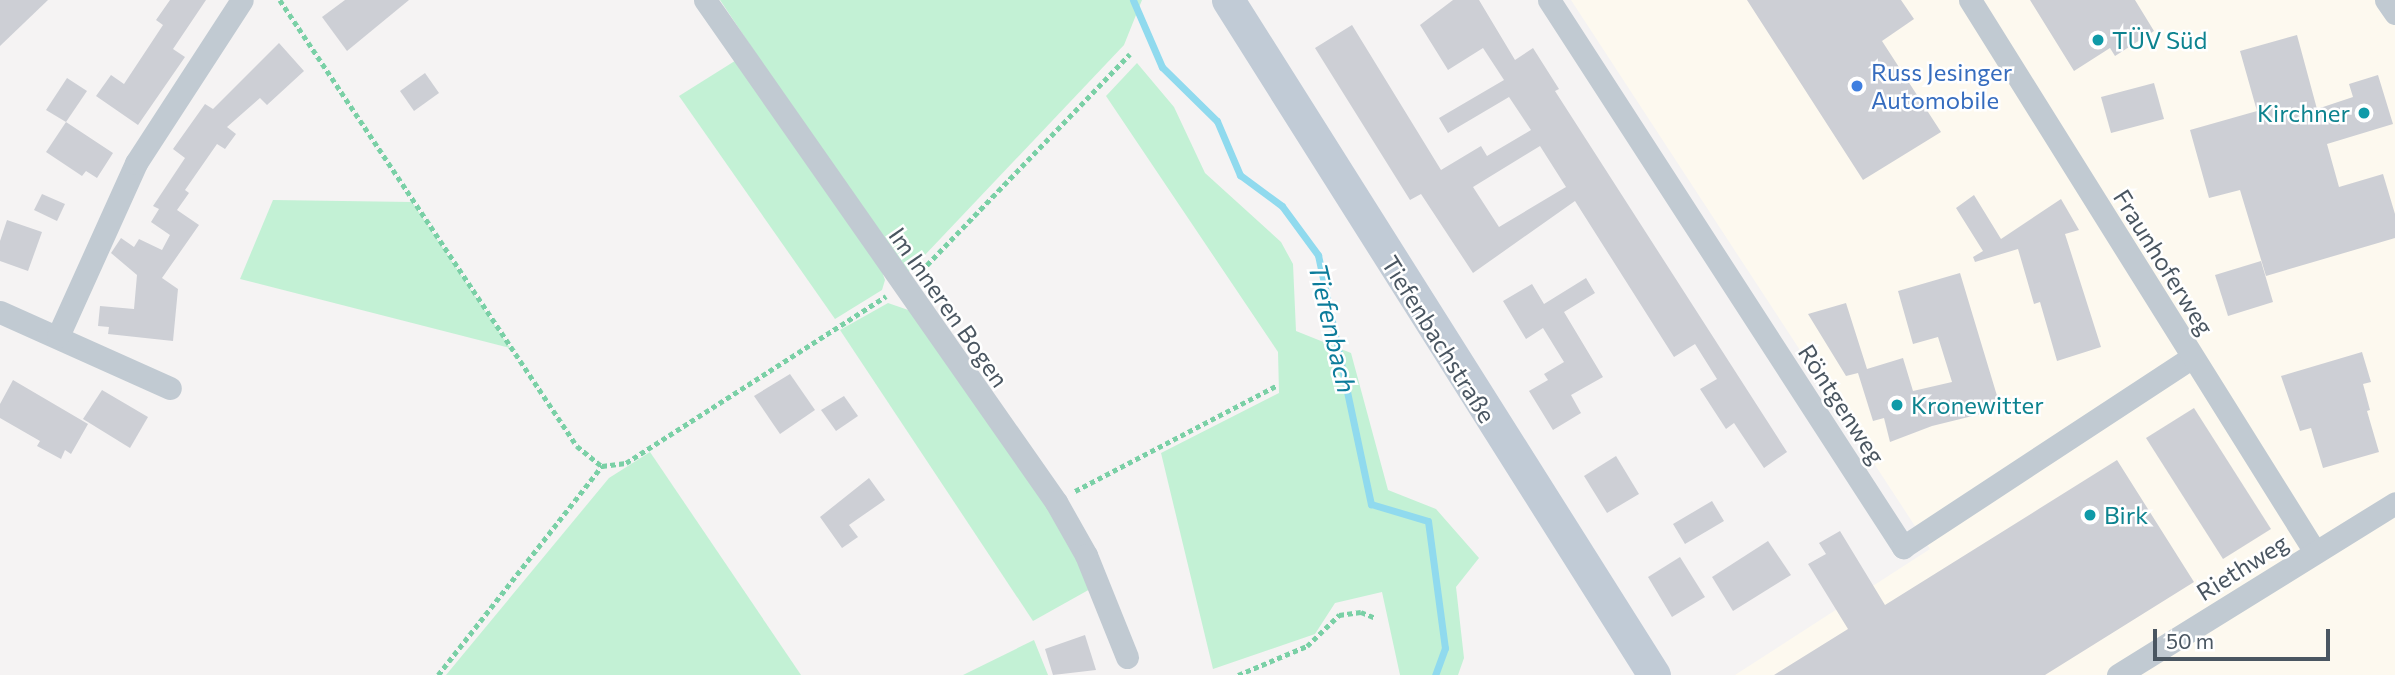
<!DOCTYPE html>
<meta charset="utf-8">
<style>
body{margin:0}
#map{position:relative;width:2395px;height:675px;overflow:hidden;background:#f5f3f3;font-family:Commissioner,sans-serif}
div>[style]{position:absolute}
.commercial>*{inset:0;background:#fdf9ef}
.green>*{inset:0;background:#c3f1d5}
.stream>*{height:7px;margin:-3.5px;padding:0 3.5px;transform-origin:3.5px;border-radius:3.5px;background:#90daee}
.building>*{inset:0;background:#cdcfd5}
.path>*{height:4.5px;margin-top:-2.25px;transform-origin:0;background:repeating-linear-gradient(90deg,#7ad0a6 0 5px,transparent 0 8.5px)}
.street>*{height:23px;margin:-11.5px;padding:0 11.5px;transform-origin:11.5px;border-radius:11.5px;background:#c1cad2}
.secondary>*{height:33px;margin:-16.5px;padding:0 16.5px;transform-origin:16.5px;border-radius:16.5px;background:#c1cbd6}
.dots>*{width:19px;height:19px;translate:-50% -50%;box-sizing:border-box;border:4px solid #fff;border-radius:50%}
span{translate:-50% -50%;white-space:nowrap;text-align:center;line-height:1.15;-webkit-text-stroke:5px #fff;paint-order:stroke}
.culture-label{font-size:24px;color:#0d838f}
.left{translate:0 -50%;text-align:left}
.right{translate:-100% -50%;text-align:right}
.shop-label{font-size:24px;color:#366cbe}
.street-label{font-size:24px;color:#4a5661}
.water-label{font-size:26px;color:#0c7c9b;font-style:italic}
.scale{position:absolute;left:2153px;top:629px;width:177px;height:32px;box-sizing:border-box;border:4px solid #4a5661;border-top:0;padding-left:9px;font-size:21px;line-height:24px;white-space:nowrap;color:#4a5661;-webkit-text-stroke:5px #fff;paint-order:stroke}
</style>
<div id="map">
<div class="commercial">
<i style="clip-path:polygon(1571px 0,2380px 0,2395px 22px,2395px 675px,1735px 675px,1930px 549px)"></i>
</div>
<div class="green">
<i style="clip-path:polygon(720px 0,1142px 0,1124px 45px,905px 276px)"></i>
<i style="clip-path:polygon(738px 59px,880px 266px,885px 280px,882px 290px,835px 319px,679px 96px)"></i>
<i style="clip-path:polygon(1137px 63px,1174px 107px,1205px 173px,1281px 242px,1293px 264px,1296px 331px,1351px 353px,1388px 490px,1436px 509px,1479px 558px,1456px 587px,1464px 658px,1458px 675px,1400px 675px,1382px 592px,1335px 603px,1315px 634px,1213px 669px,1161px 453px,1279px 393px,1278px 352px,1106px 96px)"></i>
<i style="clip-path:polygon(273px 200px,412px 202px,510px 348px,240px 279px)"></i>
<i style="clip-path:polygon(888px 303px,914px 312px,1065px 530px,1092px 588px,1033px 621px,840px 330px)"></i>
<i style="clip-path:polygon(650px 452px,801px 675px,446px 675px,609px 478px)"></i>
<i style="clip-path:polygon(1034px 640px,1048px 675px,963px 675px)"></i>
</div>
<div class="stream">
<i style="left:1133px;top:0;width:73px;rotate:66.6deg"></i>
<i style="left:1162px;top:67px;width:77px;rotate:44.5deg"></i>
<i style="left:1217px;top:121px;width:59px;rotate:66.9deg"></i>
<i style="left:1240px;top:175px;width:52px;rotate:36.4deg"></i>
<i style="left:1282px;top:206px;width:61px;rotate:53.7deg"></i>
<i style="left:1318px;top:255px;width:255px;rotate:78deg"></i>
<i style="left:1371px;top:504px;width:59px;rotate:16.6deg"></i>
<i style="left:1428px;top:521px;width:128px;rotate:82.4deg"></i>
<i style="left:1445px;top:648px;width:29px;rotate:110deg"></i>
</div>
<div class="building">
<i style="clip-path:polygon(0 0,48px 0,0 46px)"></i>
<i style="clip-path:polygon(170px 0,206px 0,173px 49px,185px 57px,138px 125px,96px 96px,111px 75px,124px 84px,163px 25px,156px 20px)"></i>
<i style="clip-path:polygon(345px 0,409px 0,347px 51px,322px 17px)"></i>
<i style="clip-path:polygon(evenodd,1453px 0,1479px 0,1515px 60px,1533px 48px,1559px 89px,1555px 91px,1787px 452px,1764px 468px,1734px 423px,1726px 429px,1700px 389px,1717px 379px,1695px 344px,1674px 357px,1575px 201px,1473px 273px,1421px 194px,1410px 200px,1315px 48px,1352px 25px,1441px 170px,1481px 146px,1487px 156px,1531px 130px,1509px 97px,1448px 133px,1439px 118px,1504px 80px,1483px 48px,1448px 70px,1420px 25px,1453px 0,1540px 146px,1566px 187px,1499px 227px,1473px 187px,1540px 146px)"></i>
<i style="clip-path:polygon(1747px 0,1901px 0,1914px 19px,1882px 41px,1941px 132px,1863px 180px)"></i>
<i style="clip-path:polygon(2030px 0,2135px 0,2154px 31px,2115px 56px,2110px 48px,2074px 71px)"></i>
<i style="clip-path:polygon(2297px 35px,2317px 109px,2353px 97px,2349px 84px,2378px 75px,2393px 124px,2327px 144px,2339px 187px,2383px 174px,2395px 214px,2395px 238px,2266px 276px,2240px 190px,2209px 198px,2190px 130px,2257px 111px,2240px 51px)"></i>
<i style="clip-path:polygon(279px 43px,304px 71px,267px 105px,260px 98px,227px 127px,236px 134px,225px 149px,217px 144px,185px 190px,189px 193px,177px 210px,199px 225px,162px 278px,178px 289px,173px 341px,108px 334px,109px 327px,98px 326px,100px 306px,134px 309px,137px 275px,111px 253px,121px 238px,134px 247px,139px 239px,162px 250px,170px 235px,151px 222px,159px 209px,153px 206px,185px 158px,173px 149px,205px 104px,213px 109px)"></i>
<i style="clip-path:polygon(425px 73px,439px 93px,414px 111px,400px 91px)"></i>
<i style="clip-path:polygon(67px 78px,87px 91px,66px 122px,46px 110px)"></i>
<i style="clip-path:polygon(2154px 83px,2164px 119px,2111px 133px,2101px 97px)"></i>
<i style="clip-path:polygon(66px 122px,113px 153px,97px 178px,86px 171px,82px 176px,46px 152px)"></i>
<i style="clip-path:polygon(42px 194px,65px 204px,57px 221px,34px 210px)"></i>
<i style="clip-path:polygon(1974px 195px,2001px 239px,2061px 199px,2079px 230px,2065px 234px,2101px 347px,2057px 361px,2040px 302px,2034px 304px,2018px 249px,1975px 262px,1973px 257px,1983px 251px,1956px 208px)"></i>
<i style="clip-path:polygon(7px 220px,42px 232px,28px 271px,0 261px,0 241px)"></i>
<i style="clip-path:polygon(2261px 261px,2273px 302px,2228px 316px,2215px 275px)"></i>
<i style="clip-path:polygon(1960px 273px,2001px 409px,1932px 426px,1890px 442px,1884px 418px,1873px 421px,1858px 373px,1846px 376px,1808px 314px,1846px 303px,1867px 369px,1903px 358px,1913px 391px,1952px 382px,1938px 337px,1913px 344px,1898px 291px)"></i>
<i style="clip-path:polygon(1586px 278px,1595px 293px,1564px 312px,1603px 377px,1571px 395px,1581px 413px,1553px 430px,1529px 391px,1548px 380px,1544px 374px,1564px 362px,1543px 328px,1526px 339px,1503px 301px,1532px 284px,1544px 304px)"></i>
<i style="clip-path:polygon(2362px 352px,2371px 382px,2363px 384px,2370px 410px,2367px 411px,2379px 452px,2323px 468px,2311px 428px,2300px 431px,2281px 376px)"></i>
<i style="clip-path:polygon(790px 374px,815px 410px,780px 434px,754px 396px)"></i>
<i style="clip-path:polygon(13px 380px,88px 424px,71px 454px,65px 450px,61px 459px,37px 446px,40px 441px,0 418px,0 404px)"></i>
<i style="clip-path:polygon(102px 390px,148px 417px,130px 448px,83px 419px)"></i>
<i style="clip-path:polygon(844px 396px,858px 416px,836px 431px,821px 410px)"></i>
<i style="clip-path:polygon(2194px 408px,2271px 529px,2223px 559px,2146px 438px)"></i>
<i style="clip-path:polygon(1616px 456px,1639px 494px,1607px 513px,1584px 476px)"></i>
<i style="clip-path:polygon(2117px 460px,2194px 582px,2045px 675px,1774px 675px,1848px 629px,1808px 564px,1826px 554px,1819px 543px,1840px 531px,1885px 605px)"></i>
<i style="clip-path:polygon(869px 478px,885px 500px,849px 525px,858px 537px,842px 548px,820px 517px)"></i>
<i style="clip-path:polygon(1712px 501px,1724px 521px,1685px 544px,1673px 524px)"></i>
<i style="clip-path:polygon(1768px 541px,1791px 575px,1733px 611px,1712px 577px)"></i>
<i style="clip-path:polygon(1680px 557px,1705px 597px,1672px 617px,1648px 577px)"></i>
<i style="clip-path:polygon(1085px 635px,1096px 670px,1053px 675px,1045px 649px)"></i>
</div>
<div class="path">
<i style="left:280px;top:0;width:536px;rotate:56.34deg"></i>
<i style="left:577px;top:446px;width:32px;rotate:39deg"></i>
<i style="left:602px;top:466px;width:24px;rotate:-7deg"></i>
<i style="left:626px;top:463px;width:309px;rotate:-32.7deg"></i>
<i style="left:921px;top:271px;width:301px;rotate:-46.1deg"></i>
<i style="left:1075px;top:491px;width:227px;rotate:-27.6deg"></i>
<i style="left:438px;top:675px;width:266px;rotate:-51.9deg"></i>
<i style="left:1238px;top:675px;width:75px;rotate:-22.8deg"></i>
<i style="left:1307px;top:646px;width:45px;rotate:-44.1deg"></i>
<i style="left:1339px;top:615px;width:22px;rotate:-8deg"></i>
<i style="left:1361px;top:612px;width:16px;rotate:22deg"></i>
</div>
<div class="street">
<i style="left:705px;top:0;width:613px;rotate:55.04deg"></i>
<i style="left:1056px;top:502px;width:61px;rotate:60.5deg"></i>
<i style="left:1086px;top:555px;width:110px;rotate:68.1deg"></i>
<i style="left:1549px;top:0;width:652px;rotate:57.09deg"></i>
<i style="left:1903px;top:547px;width:346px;rotate:-33.3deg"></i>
<i style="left:1970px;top:0;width:651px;rotate:57.99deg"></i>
<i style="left:2386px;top:0;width:16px;rotate:55deg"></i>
<i style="left:0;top:312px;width:186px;rotate:24.1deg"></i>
<i style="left:58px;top:336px;width:190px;rotate:-65.7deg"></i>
<i style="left:136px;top:163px;width:194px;rotate:-57deg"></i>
<i style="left:2118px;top:675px;width:326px;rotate:-31.8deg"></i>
</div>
<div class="secondary">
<i style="left:1228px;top:0;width:798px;rotate:57.74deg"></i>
</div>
<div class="dots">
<i style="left:2098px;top:40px;background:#0f9aa8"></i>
<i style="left:1857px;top:86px;background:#3f7fe0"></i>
<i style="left:2364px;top:113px;background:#0f9aa8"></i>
<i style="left:1897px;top:405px;background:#0f9aa8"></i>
<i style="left:2090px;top:515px;background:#0f9aa8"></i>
</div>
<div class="culture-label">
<span class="left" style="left:2112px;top:40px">TÜV Süd</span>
<span class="right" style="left:2350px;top:113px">Kirchner</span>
<span class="left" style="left:1911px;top:405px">Kronewitter</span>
<span class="left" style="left:2104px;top:515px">Birk</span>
</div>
<div class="shop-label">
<span class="left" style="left:1871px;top:86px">Russ Jesinger<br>Automobile</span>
</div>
<div class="street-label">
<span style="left:2164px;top:262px;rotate:58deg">Fraunhoferweg</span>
<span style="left:949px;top:307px;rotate:55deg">Im Inneren Bogen</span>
<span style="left:1439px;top:339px;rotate:58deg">Tiefenbachstraße</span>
<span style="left:1842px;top:404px;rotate:57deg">Röntgenweg</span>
<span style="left:2242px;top:567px;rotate:-32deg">Riethweg</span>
</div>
<div class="water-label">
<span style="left:1333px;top:328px;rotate:77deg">Tiefenbach</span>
</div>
<div class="scale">50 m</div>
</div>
